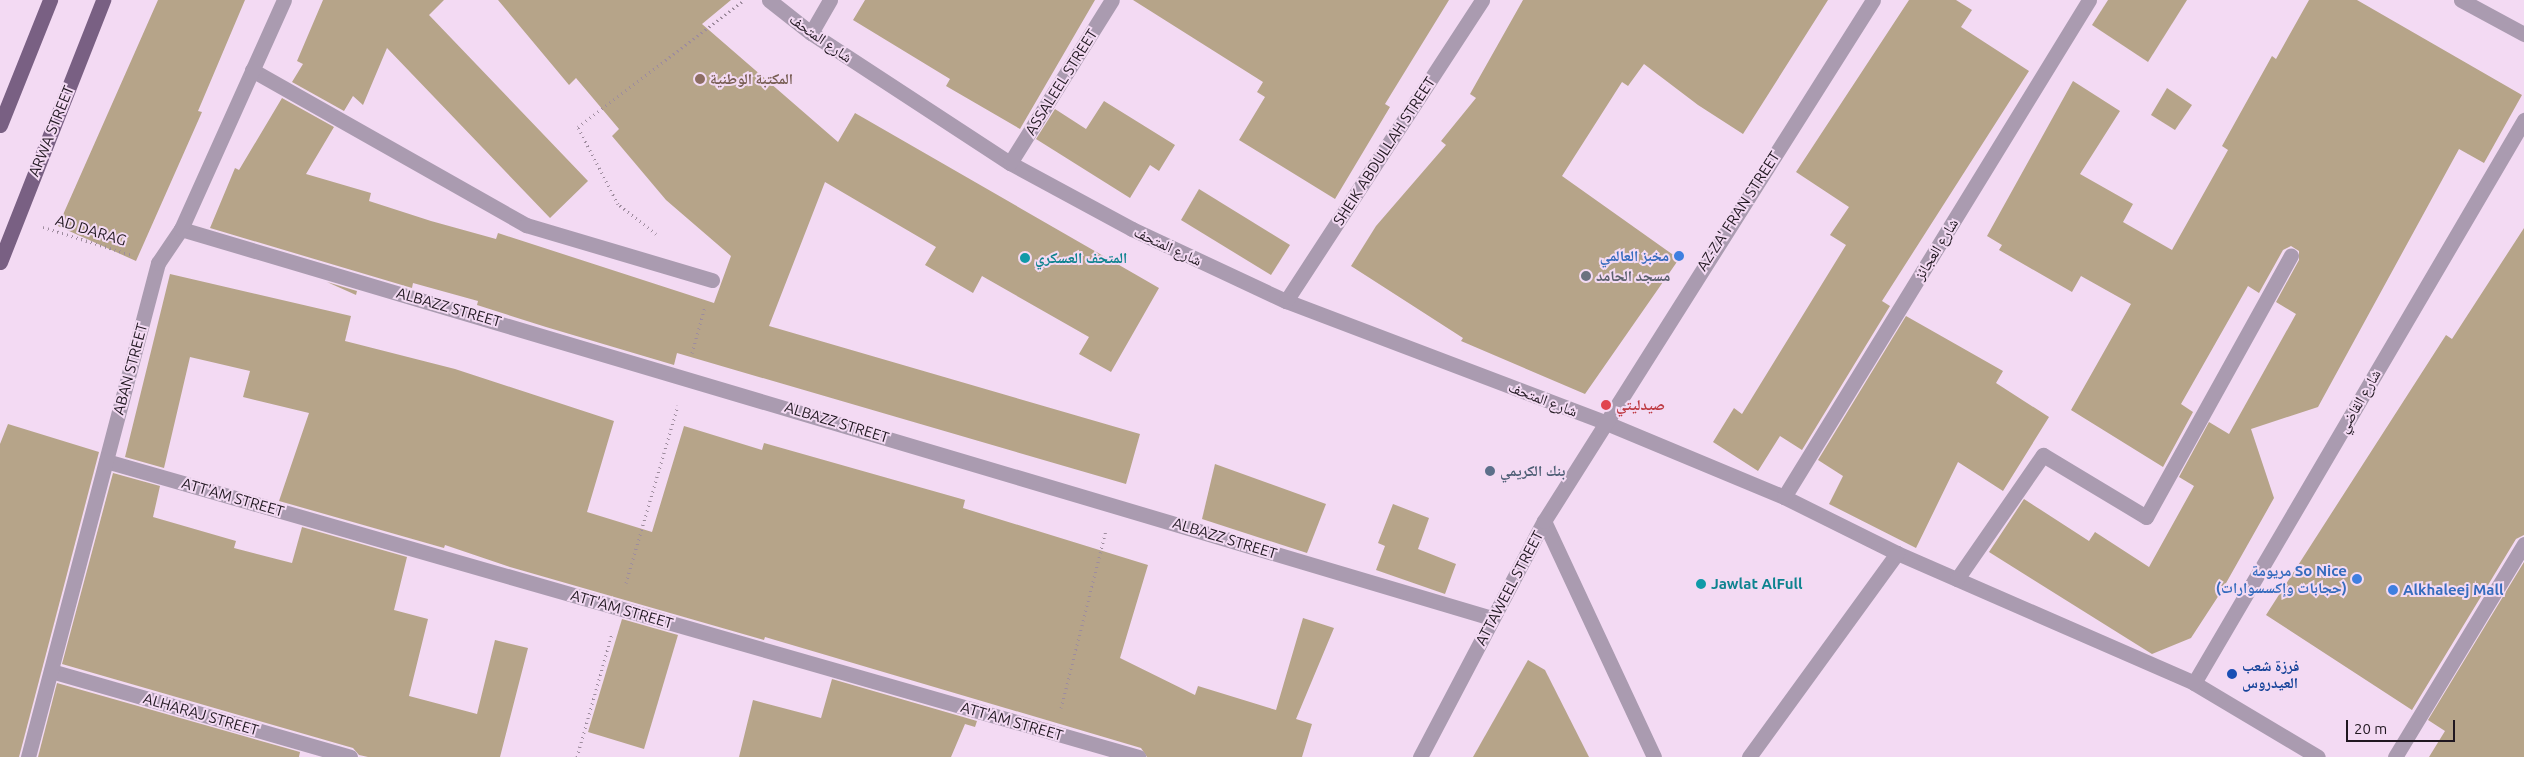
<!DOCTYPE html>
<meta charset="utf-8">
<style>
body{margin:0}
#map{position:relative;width:2524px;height:757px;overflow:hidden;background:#f3daf3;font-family:Ubuntu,"Noto Naskh Arabic",sans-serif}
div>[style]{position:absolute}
.building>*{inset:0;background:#b6a489}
.path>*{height:3px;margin-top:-1.5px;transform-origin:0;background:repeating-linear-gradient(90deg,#9e8c9e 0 1px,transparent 0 5px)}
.minor>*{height:15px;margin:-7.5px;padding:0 7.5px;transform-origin:7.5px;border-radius:7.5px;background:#aa9bb0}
.major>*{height:15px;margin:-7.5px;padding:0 7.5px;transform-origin:7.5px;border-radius:7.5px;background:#796083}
.dots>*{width:14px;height:14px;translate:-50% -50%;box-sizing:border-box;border:2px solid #f3daf3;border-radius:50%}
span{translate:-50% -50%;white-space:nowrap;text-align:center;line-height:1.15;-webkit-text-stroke:4px #f3daf3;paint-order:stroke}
.street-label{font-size:15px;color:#201720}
.education-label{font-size:15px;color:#785e54;font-weight:700}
.left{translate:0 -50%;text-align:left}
.shop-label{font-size:15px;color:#366cbe;font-weight:700}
.right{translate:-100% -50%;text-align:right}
.culture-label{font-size:15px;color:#0d838f;font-weight:700}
.worship-label{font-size:15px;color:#5b616d;font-weight:700}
.health-label{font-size:15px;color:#be3a42;font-weight:700}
.service-label{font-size:15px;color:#4e5e75;font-weight:700}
.transit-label{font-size:15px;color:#164399;font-weight:700}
.scale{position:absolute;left:2346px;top:720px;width:109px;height:22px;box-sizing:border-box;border:2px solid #201720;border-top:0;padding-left:6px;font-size:15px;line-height:18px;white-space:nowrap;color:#201720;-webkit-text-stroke:4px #f3daf3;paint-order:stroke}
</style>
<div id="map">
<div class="building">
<i style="clip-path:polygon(158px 0,245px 0,198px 111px,202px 112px,136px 261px,58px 226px)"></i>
<i style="clip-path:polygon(323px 0,444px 0,429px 15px,588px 181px,550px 218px,387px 48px,363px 105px,353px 96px,344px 111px,292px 82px,303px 64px,297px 61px)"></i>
<i style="clip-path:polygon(498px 0,731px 0,702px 24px,838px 142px,855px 113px,1159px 288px,1111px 372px,1079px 354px,1089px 337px,982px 276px,973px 293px,925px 265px,936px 247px,825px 182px,769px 326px,1140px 434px,1126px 484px,677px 353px,674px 365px,546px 327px,477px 305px,478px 301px,413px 283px,412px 288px,210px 228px,235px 168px,239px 170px,282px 98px,334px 127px,306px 174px,371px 193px,369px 201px,431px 221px,496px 239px,498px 233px,714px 303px,731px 256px,666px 200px,612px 136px,619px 129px,576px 78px,569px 85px)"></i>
<i style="clip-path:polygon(865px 0,1095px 0,1020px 129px,946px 86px,950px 79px,853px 20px)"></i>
<i style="clip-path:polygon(1133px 0,1449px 0,1385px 104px,1390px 107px,1335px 199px,1239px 140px,1265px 97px,1257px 92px,1263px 82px)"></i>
<i style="clip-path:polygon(1523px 0,1828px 0,1743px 134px,1698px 105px,1644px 64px,1628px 86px,1622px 82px,1562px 176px,1679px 259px,1585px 394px,1461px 341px,1463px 338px,1351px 266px,1376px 226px,1446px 145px,1441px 141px,1476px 98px,1470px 94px)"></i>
<i style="clip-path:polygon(1909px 0,1956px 0,1972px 10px,1961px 27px,2029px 71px,1882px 301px,1890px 306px,1802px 450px,1780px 436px,1758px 471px,1713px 442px,1734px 408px,1742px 414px,1846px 245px,1830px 235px,1849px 207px,1796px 172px)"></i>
<i style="clip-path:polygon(2108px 0,2187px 0,2148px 62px,2092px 25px)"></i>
<i style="clip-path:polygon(2309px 0,2357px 0,2522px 95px,2484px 163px,2459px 149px,2318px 407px,2251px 429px,2274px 498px,2221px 592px,2191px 638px,2152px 654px,1989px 552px,2024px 499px,2089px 541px,2095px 532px,2149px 567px,2194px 486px,2179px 477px,2209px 422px,2229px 434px,2296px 314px,2276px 302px,2299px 260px,2299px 251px,2291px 246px,2283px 250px,2259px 293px,2248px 286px,2181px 404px,2193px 412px,2163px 467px,2071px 410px,2131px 304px,2081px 276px,2072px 292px,1999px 250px,2002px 245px,1987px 236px,2073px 81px,2120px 111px,2080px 174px,2133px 204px,2123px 222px,2172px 250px,2228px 150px,2222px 146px,2272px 56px,2276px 59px)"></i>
<i style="clip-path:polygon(2167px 88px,2192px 105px,2175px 130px,2151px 115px)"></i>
<i style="clip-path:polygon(1104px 101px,1175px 145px,1159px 171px,1150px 165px,1130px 198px,1036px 139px,1055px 109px,1086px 129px)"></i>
<i style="clip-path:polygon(1199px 189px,1290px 245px,1271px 275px,1181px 220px)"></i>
<i style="clip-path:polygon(2524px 228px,2524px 535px,2516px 539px,2412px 710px,2266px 615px,2446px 335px,2452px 339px)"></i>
<i style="clip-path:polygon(170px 274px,351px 316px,345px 341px,455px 369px,614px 421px,587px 512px,652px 532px,684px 426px,762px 450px,764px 443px,965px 500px,963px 508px,1148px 565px,1120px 658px,1195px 695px,1198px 686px,1276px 710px,1303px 618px,1334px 628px,1296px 719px,1312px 724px,1302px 757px,1147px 757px,1141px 748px,765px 637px,764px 640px,510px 567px,445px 545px,444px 548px,279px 501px,309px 413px,243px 397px,250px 371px,190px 357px,164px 468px,125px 457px)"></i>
<i style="clip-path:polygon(327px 282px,357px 291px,356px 295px)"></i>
<i style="clip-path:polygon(1906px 316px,2003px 371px,1996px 383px,2049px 417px,2003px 491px,1958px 462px,1916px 548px,1829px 504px,1843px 476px,1818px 460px)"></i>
<i style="clip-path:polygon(8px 424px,99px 452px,19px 757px,0 757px,0 444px)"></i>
<i style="clip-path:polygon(1215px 464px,1326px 504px,1307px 553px,1202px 519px)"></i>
<i style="clip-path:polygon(113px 473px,160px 486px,153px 517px,236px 541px,234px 548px,292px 563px,302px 527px,407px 557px,394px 610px,428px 619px,409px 696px,477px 714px,495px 640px,528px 648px,500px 757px,368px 757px,359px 755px,353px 748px,62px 664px)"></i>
<i style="clip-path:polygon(1393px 504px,1429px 518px,1418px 549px,1456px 564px,1445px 594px,1376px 570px,1385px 546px,1378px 543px)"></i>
<i style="clip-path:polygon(2524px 562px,2524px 757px,2429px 757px,2445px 731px,2428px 720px)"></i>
<i style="clip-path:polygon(622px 619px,678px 635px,644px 749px,588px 732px)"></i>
<i style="clip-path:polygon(1528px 660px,1545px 670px,1589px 757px,1473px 757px)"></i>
<i style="clip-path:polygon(832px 679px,977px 721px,975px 727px,965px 724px,951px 757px,739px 757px,753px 700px,821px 718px)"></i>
<i style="clip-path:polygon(57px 683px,300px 752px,299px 757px,38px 757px)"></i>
</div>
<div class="path">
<i style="left:43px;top:227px;width:93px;rotate:17.5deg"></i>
<i style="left:656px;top:234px;width:48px;rotate:-141.7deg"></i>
<i style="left:618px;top:204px;width:87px;rotate:-117.5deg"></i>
<i style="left:578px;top:127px;width:209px;rotate:-37.4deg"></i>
<i style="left:692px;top:353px;width:49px;rotate:-74.5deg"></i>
<i style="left:626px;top:583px;width:185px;rotate:-73.7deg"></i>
<i style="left:1061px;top:708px;width:184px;rotate:-75.8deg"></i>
<i style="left:577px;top:757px;width:129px;rotate:-74.2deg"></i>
</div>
<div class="minor">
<i style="left:769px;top:0;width:53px;rotate:38.2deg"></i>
<i style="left:811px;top:33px;width:238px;rotate:33.2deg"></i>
<i style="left:1010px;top:163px;width:139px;rotate:28.4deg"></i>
<i style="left:1132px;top:229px;width:170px;rotate:25.1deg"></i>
<i style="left:1286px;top:301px;width:340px;rotate:20.8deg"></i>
<i style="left:1604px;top:422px;width:195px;rotate:22.6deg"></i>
<i style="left:1784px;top:497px;width:126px;rotate:26.4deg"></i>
<i style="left:1897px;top:553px;width:324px;rotate:23.6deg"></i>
<i style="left:2194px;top:683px;width:144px;rotate:30.8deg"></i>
<i style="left:2461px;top:0;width:72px;rotate:28.4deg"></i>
<i style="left:811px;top:33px;width:38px;rotate:-60deg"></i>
<i style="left:252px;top:70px;width:315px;rotate:29.5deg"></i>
<i style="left:526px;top:225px;width:194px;rotate:16.5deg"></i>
<i style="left:1010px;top:163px;width:192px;rotate:-58deg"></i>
<i style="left:181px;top:229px;width:1367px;rotate:16.53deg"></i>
<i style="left:1286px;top:301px;width:359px;rotate:-56.9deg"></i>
<i style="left:106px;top:461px;width:1074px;rotate:16deg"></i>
<i style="left:1784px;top:497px;width:583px;rotate:-58.46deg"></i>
<i style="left:1544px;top:521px;width:260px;rotate:65deg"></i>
<i style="left:1957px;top:579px;width:151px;rotate:-55.3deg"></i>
<i style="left:2043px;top:455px;width:120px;rotate:31deg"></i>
<i style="left:2146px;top:517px;width:299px;rotate:-61deg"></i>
<i style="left:51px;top:671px;width:311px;rotate:16deg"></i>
<i style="left:2194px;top:683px;width:653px;rotate:-59.62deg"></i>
<i style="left:28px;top:757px;width:511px;rotate:-75.26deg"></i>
<i style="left:158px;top:263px;width:41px;rotate:-55.9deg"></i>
<i style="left:181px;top:229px;width:251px;rotate:-65.8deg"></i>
<i style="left:1420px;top:757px;width:267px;rotate:-62.3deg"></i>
<i style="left:1544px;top:521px;width:616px;rotate:-57.73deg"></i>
<i style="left:1749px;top:757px;width:252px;rotate:-54deg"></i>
<i style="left:2395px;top:757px;width:249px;rotate:-58.8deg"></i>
</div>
<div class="major">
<i style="left:0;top:125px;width:135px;rotate:-68.2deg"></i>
<i style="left:0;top:262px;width:282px;rotate:-68.5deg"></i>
</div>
<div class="dots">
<i style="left:700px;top:79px;background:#8d6e63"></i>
<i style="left:1679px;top:256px;background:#3f7fe0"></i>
<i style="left:1025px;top:258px;background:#0f9aa8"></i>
<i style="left:1586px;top:276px;background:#6b7280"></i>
<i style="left:1606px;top:405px;background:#e0444e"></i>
<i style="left:1490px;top:471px;background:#5c6f8a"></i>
<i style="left:2357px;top:579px;background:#3f7fe0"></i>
<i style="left:1701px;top:584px;background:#0f9aa8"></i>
<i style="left:2393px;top:590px;background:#3f7fe0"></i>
<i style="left:2232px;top:674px;background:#1a4fb4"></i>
</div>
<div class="street-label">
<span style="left:821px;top:38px;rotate:35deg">شارع المتحف</span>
<span style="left:1061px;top:82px;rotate:-58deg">ASSALEEL STREET</span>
<span style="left:51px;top:131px;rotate:-68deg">ARWA STREET</span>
<span style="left:1384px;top:151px;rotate:-57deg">SHEIK ABDULLAH STREET</span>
<span style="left:1738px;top:211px;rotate:-57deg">AZ-ZA' FRAN STREET</span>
<span style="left:91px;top:230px;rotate:17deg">AD DARAG</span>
<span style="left:1168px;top:246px;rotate:25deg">شارع المتحف</span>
<span style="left:1936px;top:249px;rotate:-58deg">شارع العجائز</span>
<span style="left:449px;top:307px;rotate:16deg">ALBAZZ STREET</span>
<span style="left:130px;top:369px;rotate:-75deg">ABAN STREET</span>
<span style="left:1543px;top:399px;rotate:21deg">شارع المتحف</span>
<span style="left:2359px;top:401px;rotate:-60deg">شارع القاضي</span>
<span style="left:837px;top:422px;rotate:17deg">ALBAZZ STREET</span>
<span style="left:233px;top:497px;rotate:16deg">ATT'AM STREET</span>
<span style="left:1225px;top:538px;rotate:17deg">ALBAZZ STREET</span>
<span style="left:1509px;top:588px;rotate:-62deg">ATTAWEEL STREET</span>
<span style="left:622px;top:609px;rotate:16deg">ATT'AM STREET</span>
<span style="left:201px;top:714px;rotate:16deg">ALHARAJ STREET</span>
<span style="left:1012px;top:721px;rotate:16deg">ATT'AM STREET</span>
</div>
<div class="education-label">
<span class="left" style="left:710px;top:79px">المكتبة الوطنية</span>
</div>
<div class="shop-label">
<span class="right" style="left:1669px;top:256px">مخبز العالمي</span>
<span class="right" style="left:2347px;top:579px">مريومة So Nice<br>(حجابات وإكسسوارات)</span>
<span class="left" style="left:2403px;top:590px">Alkhaleej Mall</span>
</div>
<div class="culture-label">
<span class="left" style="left:1035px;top:258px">المتحف العسكري</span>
<span class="left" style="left:1711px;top:584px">Jawlat AlFull</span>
</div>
<div class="worship-label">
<span class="left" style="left:1596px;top:276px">مسجد الحامد</span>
</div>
<div class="health-label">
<span class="left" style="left:1616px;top:405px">صيدليتي</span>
</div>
<div class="service-label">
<span class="left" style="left:1500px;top:471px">بنك الكريمي</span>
</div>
<div class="transit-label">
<span class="left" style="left:2242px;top:674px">فرزة شعب<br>العيدروس</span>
</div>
<div class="scale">20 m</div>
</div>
